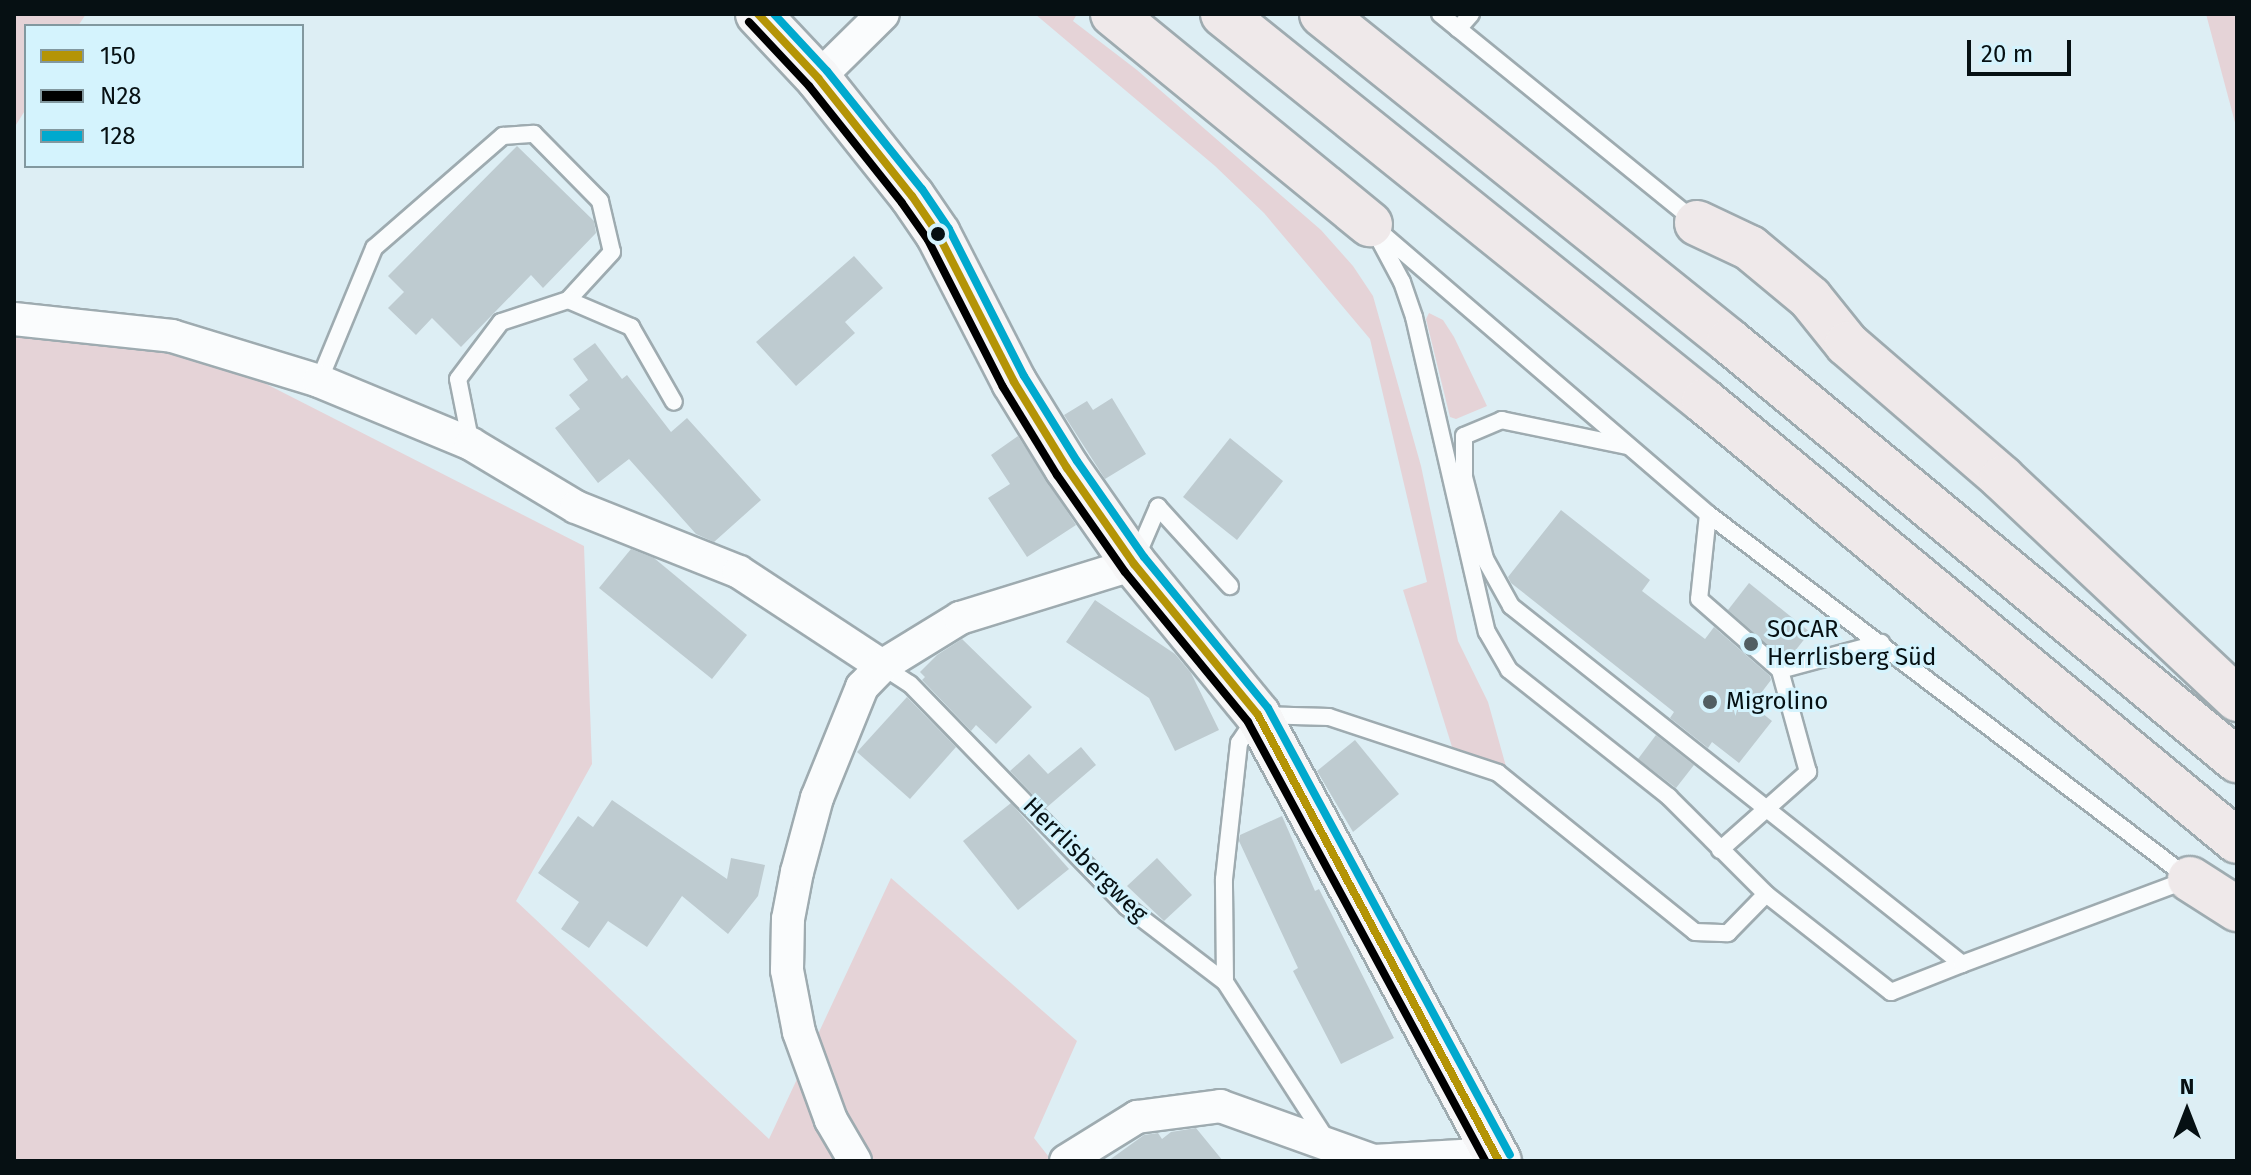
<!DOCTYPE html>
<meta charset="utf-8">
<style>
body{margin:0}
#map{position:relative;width:2251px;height:1175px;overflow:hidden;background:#ddeef4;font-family:"Fira Sans",sans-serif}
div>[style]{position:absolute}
.green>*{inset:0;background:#e5d3d7}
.building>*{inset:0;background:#becbd0}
.roads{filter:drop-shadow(2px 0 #9eabb0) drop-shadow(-2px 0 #9eabb0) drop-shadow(0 2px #9eabb0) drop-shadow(0 -2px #9eabb0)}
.service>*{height:16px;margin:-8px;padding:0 8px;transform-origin:8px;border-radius:8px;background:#fafcfd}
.minor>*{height:32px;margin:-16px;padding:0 16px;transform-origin:16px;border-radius:16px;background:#fafcfd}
.secondary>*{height:44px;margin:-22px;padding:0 22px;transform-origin:22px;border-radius:22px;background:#f6f6f7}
.motorway>*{height:44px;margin:-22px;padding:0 22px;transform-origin:22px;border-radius:22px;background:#efe9ea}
.bus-1>*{height:8px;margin:-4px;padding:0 4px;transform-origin:4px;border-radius:4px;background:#b49406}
.bus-2>*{height:8px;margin:-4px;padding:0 4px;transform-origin:4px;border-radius:4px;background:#000}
.bus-3>*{height:8px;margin:-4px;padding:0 4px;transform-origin:4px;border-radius:4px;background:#00a9ce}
.dots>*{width:22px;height:22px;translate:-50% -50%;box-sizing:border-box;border:4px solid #d4f3fd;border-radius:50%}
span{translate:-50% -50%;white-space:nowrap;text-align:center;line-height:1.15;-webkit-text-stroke:6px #d4f3fd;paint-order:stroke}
.poi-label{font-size:24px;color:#061013}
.left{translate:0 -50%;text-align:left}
.street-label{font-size:24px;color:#061013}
.frame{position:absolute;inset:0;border:16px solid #061013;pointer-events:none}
.legend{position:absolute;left:24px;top:24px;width:280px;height:144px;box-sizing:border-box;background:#d4f3fd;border:2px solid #82989f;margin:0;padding:10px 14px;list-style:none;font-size:24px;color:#061013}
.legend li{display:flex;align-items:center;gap:16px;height:40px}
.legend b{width:40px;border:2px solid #82989f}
.north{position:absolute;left:2147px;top:1071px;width:80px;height:80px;-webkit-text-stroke:6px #d4f3fd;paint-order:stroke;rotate:0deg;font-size:22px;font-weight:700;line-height:32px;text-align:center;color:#061013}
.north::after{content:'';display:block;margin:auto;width:28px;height:36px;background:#061013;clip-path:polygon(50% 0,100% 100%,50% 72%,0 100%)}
.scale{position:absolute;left:1967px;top:40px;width:104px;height:36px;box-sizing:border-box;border:4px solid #061013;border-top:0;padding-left:10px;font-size:24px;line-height:28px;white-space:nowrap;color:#061013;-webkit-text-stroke:6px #d4f3fd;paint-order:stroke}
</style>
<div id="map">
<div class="green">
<i style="clip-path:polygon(14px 14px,86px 14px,78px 26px,26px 26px,26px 109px,14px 128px)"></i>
<i style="clip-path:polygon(1035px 14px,1077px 14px,1073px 21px,1137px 70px,1321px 230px,1353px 266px,1373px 296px,1421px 466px,1458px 641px,1488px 702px,1507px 770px,1453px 750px,1403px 590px,1427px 582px,1370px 339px,1264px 213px,1215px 166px)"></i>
<i style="clip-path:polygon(2206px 14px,2237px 14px,2237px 130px)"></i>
<i style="clip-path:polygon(1429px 313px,1443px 320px,1454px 337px,1487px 406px,1456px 419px,1450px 417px,1426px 319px)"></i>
<i style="clip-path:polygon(14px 319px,172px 336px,584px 546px,592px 764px,516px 901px,769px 1139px,891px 878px,1077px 1041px,1034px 1138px,1052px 1161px,14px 1161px)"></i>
</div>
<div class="building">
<i style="clip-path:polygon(517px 146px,594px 221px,596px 233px,543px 288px,531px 275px,461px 347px,432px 318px,416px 335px,388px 308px,404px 292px,388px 276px)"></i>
<i style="clip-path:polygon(854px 256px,883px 288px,845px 322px,855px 333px,796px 386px,756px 342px)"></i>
<i style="clip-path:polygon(595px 343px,622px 379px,627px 375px,671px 432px,687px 418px,761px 500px,714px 542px,696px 534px,629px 459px,598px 483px,555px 428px,580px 409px,569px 395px,588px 380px,573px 359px)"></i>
<i style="clip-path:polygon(1112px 398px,1146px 454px,1105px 479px,1064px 415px,1087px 401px,1093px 410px)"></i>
<i style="clip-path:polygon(1018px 436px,1076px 525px,1027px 557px,988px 498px,1010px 484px,991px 455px)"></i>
<i style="clip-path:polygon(1230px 438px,1283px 481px,1237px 540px,1183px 497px)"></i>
<i style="clip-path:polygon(1561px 510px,1650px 580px,1642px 591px,1705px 639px,1714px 627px,1770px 676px,1771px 680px,1752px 705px,1772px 721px,1739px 763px,1712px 742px,1708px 748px,1670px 718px,1674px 712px,1511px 583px,1508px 577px)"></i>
<i style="clip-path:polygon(631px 549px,654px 558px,747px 635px,712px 679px,599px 588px)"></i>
<i style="clip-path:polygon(1749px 583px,1810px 632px,1791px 656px,1783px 658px,1728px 610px)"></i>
<i style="clip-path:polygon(1095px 600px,1175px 654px,1191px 673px,1219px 730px,1175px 751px,1149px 698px,1066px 642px)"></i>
<i style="clip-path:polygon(962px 639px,1032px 707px,996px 744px,976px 725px,971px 731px,922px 680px,925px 677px,920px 672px,937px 655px)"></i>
<i style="clip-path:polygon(907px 697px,956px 747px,910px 799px,857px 752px)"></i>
<i style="clip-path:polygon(1656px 735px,1694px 765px,1676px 788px,1638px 759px)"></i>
<i style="clip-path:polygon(1355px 740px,1399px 794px,1353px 832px,1317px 771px)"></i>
<i style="clip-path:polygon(1081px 747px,1096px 765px,1046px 808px,1010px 771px,1029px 754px,1048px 774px)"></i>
<i style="clip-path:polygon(612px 800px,727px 879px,731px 858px,765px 865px,758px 896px,728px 934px,682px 896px,647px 947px,608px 921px,589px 948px,561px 929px,579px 902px,538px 873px,578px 816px,593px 827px)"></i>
<i style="clip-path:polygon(1011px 803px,1069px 869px,1018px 910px,963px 841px)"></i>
<i style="clip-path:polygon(1282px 816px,1315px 891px,1319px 889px,1394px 1038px,1341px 1064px,1293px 971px,1298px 968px,1239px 841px,1240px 835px)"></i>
<i style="clip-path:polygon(1157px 858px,1192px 895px,1164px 921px,1127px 886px)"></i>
<i style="clip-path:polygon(1196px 1128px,1223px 1161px,1108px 1161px,1144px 1135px,1158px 1133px,1162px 1139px,1171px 1132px)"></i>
</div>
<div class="roads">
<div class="service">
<i style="left:1440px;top:14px;width:330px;rotate:39.1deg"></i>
<i style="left:1458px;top:29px;width:20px;rotate:-49deg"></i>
<i style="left:1372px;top:225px;width:443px;rotate:40.7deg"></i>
<i style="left:1708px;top:514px;width:605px;rotate:37.14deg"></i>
<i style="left:1379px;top:239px;width:49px;rotate:61.9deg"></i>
<i style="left:1402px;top:282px;width:37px;rotate:71deg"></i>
<i style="left:1414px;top:317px;width:323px;rotate:77deg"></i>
<i style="left:1487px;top:632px;width:44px;rotate:59.9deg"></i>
<i style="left:1509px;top:670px;width:204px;rotate:38.4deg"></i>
<i style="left:1669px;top:797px;width:137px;rotate:45deg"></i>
<i style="left:1766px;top:894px;width:159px;rotate:38.1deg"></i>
<i style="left:1891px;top:992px;width:76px;rotate:-21.5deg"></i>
<i style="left:319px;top:381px;width:144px;rotate:-67.5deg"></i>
<i style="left:374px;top:248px;width:171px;rotate:-41deg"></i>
<i style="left:503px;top:136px;width:31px;rotate:-4deg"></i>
<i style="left:534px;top:134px;width:94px;rotate:45.4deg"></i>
<i style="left:600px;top:201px;width:52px;rotate:76.8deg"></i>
<i style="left:612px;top:252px;width:65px;rotate:132.5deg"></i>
<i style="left:471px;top:444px;width:66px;rotate:-101.3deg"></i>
<i style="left:458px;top:379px;width:71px;rotate:-53deg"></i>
<i style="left:501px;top:322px;width:71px;rotate:-18.2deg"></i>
<i style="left:568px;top:300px;width:69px;rotate:23.2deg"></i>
<i style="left:631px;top:327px;width:86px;rotate:60.2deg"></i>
<i style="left:1627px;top:446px;width:128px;rotate:-168.3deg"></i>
<i style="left:1502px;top:420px;width:41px;rotate:157.2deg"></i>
<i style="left:1464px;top:436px;width:41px;rotate:90deg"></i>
<i style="left:1464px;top:477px;width:85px;rotate:75.6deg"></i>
<i style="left:1485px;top:559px;width:54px;rotate:61deg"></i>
<i style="left:1511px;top:606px;width:576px;rotate:38.44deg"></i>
<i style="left:1962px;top:964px;width:242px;rotate:-20.5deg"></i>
<i style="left:1708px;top:514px;width:85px;rotate:96deg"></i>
<i style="left:1699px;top:599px;width:108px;rotate:41.2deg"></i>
<i style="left:1780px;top:670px;width:105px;rotate:-15deg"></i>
<i style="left:1136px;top:558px;width:56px;rotate:-66.7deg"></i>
<i style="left:1158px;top:507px;width:107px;rotate:47.7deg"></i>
<i style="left:882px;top:666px;width:33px;rotate:33deg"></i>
<i style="left:910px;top:684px;width:311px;rotate:45.8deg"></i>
<i style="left:1127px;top:907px;width:123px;rotate:37.4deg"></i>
<i style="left:1225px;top:982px;width:188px;rotate:57.2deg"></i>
<i style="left:1720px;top:850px;width:118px;rotate:-41.6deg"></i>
<i style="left:1808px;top:772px;width:106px;rotate:-105.4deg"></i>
<i style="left:1225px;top:982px;width:103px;rotate:-90.6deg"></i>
<i style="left:1224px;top:879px;width:137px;rotate:-83.7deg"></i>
<i style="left:1239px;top:743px;width:34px;rotate:-56deg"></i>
<i style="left:1258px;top:715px;width:71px;rotate:1.6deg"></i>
<i style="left:1329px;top:717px;width:178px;rotate:18.3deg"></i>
<i style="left:1498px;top:773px;width:253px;rotate:38.9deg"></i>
<i style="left:1695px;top:932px;width:33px;rotate:2deg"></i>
<i style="left:1728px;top:933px;width:54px;rotate:-45.7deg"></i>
</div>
<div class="minor">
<i style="left:818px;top:78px;width:91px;rotate:-44.6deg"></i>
<i style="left:14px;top:319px;width:159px;rotate:6.1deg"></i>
<i style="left:172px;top:336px;width:154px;rotate:17deg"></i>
<i style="left:319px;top:381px;width:165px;rotate:22.5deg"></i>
<i style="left:471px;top:444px;width:122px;rotate:31deg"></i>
<i style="left:576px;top:507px;width:175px;rotate:21.7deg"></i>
<i style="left:739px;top:572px;width:171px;rotate:33.3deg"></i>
<i style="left:855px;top:1161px;width:48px;rotate:-120.3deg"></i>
<i style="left:831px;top:1120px;width:94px;rotate:-110deg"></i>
<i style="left:799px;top:1032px;width:63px;rotate:-101deg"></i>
<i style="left:787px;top:970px;width:51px;rotate:-88.9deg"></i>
<i style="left:788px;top:919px;width:48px;rotate:-79.2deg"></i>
<i style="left:797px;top:872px;width:77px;rotate:-74.9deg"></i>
<i style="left:817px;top:798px;width:120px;rotate:-67.9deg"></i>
<i style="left:862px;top:687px;width:29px;rotate:-46deg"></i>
<i style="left:882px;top:666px;width:92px;rotate:-31.6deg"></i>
<i style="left:960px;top:618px;width:182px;rotate:-17.2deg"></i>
<i style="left:1066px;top:1161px;width:84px;rotate:-31.8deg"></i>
<i style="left:1137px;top:1117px;width:84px;rotate:-7.5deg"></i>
<i style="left:1220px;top:1106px;width:164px;rotate:19.7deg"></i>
<i style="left:1374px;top:1161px;width:121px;rotate:-3.3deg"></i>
</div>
<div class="secondary">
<i style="left:758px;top:14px;width:88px;rotate:46.8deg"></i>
<i style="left:818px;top:78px;width:151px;rotate:51.5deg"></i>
<i style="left:912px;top:196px;width:46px;rotate:55.6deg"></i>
<i style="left:938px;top:234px;width:166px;rotate:62.8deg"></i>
<i style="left:1014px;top:382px;width:101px;rotate:58.4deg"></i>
<i style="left:1067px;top:468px;width:117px;rotate:55.1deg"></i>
<i style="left:1134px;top:564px;width:195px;rotate:50.6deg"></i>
<i style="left:1258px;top:715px;width:507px;rotate:61.62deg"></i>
</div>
<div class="motorway">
<i style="left:1113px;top:14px;width:332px;rotate:39.3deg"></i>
<i style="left:1223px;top:14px;width:617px;rotate:38.82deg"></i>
<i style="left:1704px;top:401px;width:691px;rotate:39.54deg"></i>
<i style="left:1322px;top:14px;width:522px;rotate:38.78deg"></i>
<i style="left:1729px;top:341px;width:659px;rotate:39.52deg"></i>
<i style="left:1697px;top:223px;width:59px;rotate:25.3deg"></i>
<i style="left:1750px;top:248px;width:78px;rotate:39.8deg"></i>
<i style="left:1810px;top:298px;width:59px;rotate:51.2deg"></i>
<i style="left:1847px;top:344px;width:205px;rotate:40.8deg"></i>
<i style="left:2002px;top:478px;width:323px;rotate:43.2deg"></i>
<i style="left:2190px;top:879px;width:56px;rotate:32.6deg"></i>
</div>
</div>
<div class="bus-1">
<i style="left:758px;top:14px;width:88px;rotate:46.8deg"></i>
<i style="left:818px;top:78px;width:151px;rotate:51.5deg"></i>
<i style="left:912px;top:196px;width:46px;rotate:55.6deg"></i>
<i style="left:938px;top:234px;width:166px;rotate:62.8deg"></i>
<i style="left:1014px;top:382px;width:101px;rotate:58.4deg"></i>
<i style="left:1067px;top:468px;width:117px;rotate:55.1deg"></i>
<i style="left:1134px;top:564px;width:195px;rotate:50.6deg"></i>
<i style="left:1258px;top:715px;width:507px;rotate:61.62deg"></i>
</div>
<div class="bus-2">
<i style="left:749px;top:22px;width:88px;rotate:46.8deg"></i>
<i style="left:809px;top:86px;width:149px;rotate:51.5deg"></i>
<i style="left:902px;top:203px;width:45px;rotate:54.9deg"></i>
<i style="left:928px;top:240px;width:165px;rotate:63deg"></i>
<i style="left:1003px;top:387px;width:103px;rotate:58.5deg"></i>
<i style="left:1057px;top:475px;width:118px;rotate:55deg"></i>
<i style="left:1125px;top:572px;width:194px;rotate:50.6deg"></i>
<i style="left:1248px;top:722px;width:499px;rotate:61.6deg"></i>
</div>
<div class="bus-3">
<i style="left:774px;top:14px;width:78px;rotate:47.1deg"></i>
<i style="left:827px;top:71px;width:151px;rotate:51.2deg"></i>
<i style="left:922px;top:189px;width:48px;rotate:56deg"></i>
<i style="left:949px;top:229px;width:165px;rotate:63deg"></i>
<i style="left:1024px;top:376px;width:100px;rotate:58.1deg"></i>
<i style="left:1077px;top:461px;width:117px;rotate:55.1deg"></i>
<i style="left:1144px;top:557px;width:195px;rotate:50.6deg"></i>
<i style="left:1268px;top:708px;width:508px;rotate:61.57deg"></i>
</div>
<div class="dots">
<i style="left:938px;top:234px;background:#061013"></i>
<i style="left:1751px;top:644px;background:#515e62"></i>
<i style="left:1710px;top:702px;background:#515e62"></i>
</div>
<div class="poi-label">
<span class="left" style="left:1767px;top:644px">SOCAR<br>Herrlisberg Süd</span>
<span class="left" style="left:1726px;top:702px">Migrolino</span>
</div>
<div class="street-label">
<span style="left:1085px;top:860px;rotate:45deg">Herrlisbergweg</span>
</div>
<div class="frame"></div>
<ul class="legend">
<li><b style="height:10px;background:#b49406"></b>150</li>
<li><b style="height:10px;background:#000"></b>N28</li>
<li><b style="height:10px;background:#00a9ce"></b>128</li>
</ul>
<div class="north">N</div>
<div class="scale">20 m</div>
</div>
